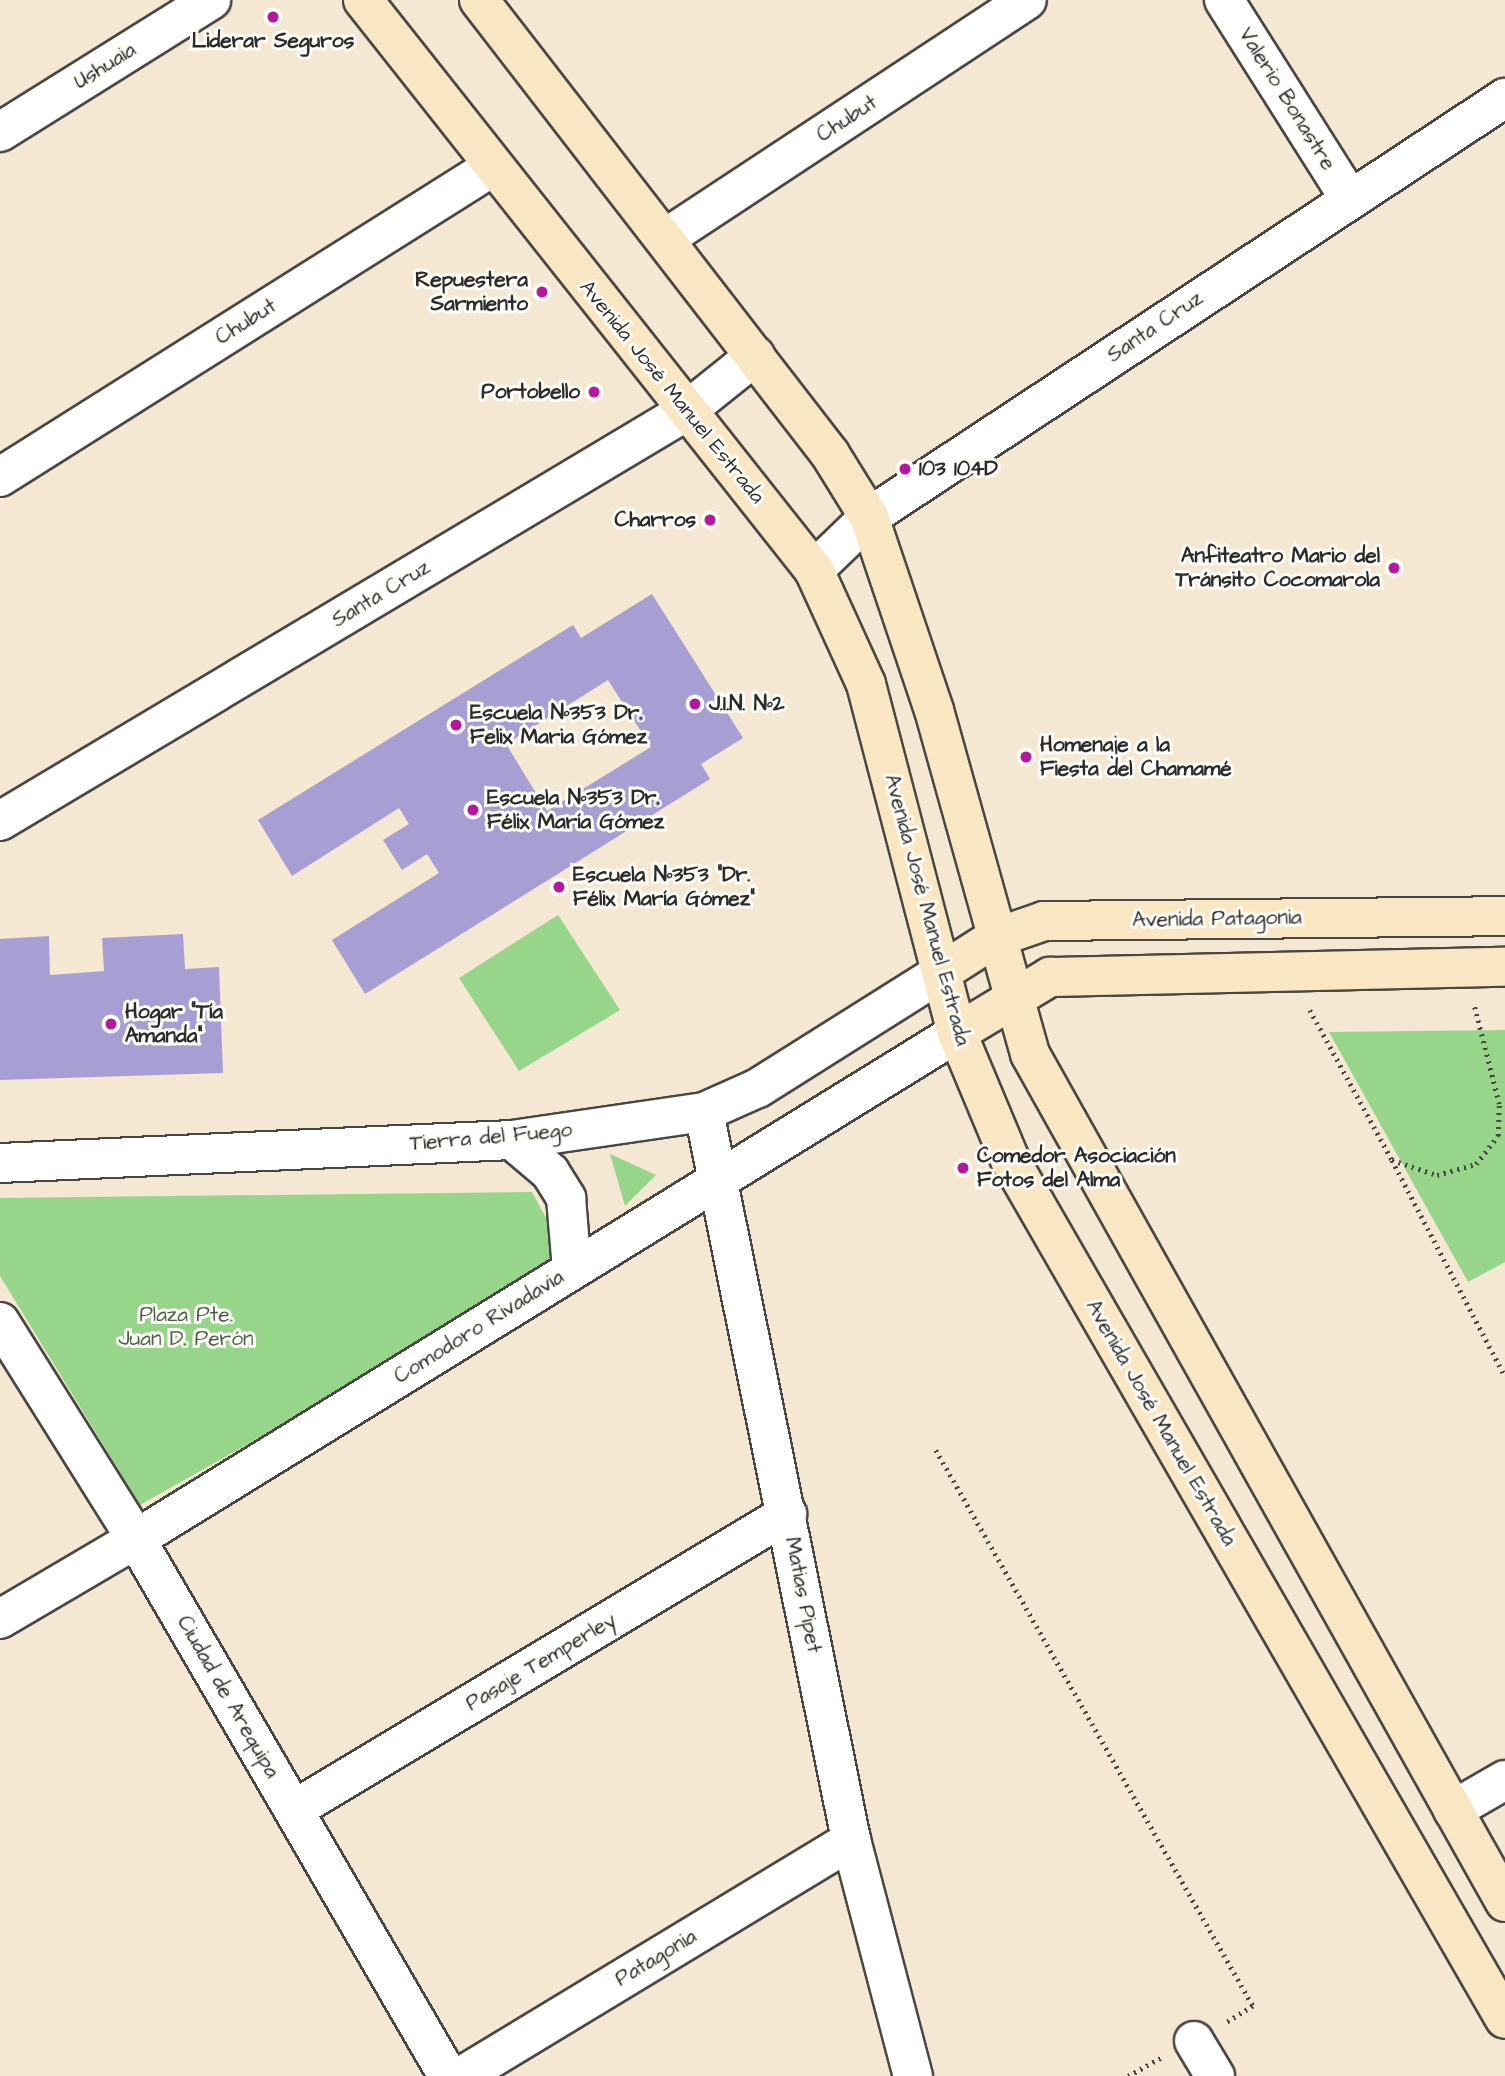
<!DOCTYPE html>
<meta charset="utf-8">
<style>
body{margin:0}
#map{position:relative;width:1505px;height:2076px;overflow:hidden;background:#f5e8d2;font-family:"Architects Daughter",sans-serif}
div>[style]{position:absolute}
.green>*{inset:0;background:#96d58a}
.building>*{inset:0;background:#a79ed4}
.path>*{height:4.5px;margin-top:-2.25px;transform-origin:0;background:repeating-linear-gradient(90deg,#494744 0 2px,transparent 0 7px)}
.roads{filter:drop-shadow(2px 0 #494744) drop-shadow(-2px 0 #494744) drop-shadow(0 2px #494744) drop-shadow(0 -2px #494744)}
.minor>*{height:38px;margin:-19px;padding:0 19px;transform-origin:19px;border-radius:19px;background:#fff}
.tertiary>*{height:38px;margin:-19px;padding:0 19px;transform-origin:19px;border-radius:19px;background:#fff}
.secondary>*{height:38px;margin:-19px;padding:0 19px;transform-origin:19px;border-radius:19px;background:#f9e7c3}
.dots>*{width:19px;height:19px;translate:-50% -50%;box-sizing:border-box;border:4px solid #fdfcf7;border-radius:50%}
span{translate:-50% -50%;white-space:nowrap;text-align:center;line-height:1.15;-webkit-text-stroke:6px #fdfcf7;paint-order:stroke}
.poi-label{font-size:21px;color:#2b2b2b;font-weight:700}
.right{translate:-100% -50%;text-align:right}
.left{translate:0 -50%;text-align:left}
.street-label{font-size:21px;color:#2b2b2b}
.park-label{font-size:21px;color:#4b5e48}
</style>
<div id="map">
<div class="green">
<i style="clip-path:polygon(558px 915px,620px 1010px,519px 1071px,459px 978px)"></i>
<i style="clip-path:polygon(1505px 1030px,1505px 1262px,1468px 1282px,1329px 1032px)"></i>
<i style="clip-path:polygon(610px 1154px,656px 1175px,625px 1206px)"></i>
<i style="clip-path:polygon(532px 1192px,570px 1262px,140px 1505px,0 1276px,0 1198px)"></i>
</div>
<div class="building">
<i style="clip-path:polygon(evenodd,652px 594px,743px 738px,701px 764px,710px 779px,365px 994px,332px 940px,439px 873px,427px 854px,402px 870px,383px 840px,409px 824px,399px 808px,292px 876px,258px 820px,573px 625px,581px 638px,652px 594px,608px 680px,651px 747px,547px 811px,506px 744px,608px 680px)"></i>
<i style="clip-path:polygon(183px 934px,185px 969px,219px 967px,223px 1073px,0 1080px,0 939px,49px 936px,50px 975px,104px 971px,102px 938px)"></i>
</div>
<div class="path">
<i style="left:1310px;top:1010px;width:171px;rotate:61.3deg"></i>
<i style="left:1392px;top:1160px;width:47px;rotate:18.4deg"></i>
<i style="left:1437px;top:1175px;width:41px;rotate:-15.8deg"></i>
<i style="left:1476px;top:1164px;width:36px;rotate:-52deg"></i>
<i style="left:1498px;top:1136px;width:32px;rotate:-88deg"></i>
<i style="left:1499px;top:1104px;width:102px;rotate:-104.2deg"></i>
<i style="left:1392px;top:1160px;width:244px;rotate:62.4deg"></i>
<i style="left:936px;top:1450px;width:640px;rotate:60.31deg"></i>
<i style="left:1253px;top:2006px;width:31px;rotate:148deg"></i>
<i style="left:1128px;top:2076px;width:38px;rotate:-29deg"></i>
</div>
<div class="roads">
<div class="minor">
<i style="left:1224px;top:0;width:234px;rotate:57.7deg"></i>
<i style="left:0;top:132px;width:249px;rotate:-32deg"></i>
<i style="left:666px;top:238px;width:432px;rotate:-33.4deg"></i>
<i style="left:0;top:477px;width:582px;rotate:-32.21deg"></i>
<i style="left:0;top:821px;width:798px;rotate:-30.84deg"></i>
<i style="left:685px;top:412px;width:90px;rotate:-38.7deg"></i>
<i style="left:704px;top:1112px;width:743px;rotate:78.58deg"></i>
<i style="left:851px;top:1840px;width:244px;rotate:75.3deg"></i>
<i style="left:0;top:1619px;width:158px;rotate:-30.5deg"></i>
<i style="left:295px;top:1809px;width:574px;rotate:-30.95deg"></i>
<i style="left:1453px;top:1810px;width:60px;rotate:-30deg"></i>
<i style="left:1194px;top:2041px;width:41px;rotate:59deg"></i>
<i style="left:462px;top:2076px;width:455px;rotate:-31.2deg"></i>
</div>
<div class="tertiary">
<i style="left:814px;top:570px;width:76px;rotate:-43.9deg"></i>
<i style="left:869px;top:517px;width:762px;rotate:-33.38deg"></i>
<i style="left:512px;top:1140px;width:50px;rotate:40.1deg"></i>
<i style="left:550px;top:1172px;width:31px;rotate:58deg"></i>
<i style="left:566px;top:1198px;width:72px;rotate:85.2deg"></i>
<i style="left:0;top:1163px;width:513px;rotate:-2.57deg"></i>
<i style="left:512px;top:1140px;width:194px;rotate:-8.3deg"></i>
<i style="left:704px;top:1112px;width:59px;rotate:-24deg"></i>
<i style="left:758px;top:1088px;width:218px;rotate:-32.2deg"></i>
<i style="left:0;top:1322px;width:256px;rotate:57.9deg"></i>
<i style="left:136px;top:1539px;width:621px;rotate:59.84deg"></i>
<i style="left:136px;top:1539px;width:964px;rotate:-31.65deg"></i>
</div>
<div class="secondary">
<i style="left:363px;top:0;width:727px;rotate:51.65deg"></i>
<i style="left:814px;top:570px;width:125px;rotate:65.5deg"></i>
<i style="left:866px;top:684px;width:361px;rotate:75.4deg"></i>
<i style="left:957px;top:1033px;width:138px;rotate:67.3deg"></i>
<i style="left:1010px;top:1160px;width:991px;rotate:60.05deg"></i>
<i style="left:479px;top:0;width:574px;rotate:52.29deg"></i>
<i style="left:830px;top:454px;width:74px;rotate:58.2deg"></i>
<i style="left:869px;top:517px;width:204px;rotate:71.4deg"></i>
<i style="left:934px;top:710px;width:357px;rotate:74.4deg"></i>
<i style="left:1030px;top:1054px;width:972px;rotate:60.75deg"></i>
<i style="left:942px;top:972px;width:63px;rotate:-32.7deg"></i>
<i style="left:995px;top:938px;width:52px;rotate:-19.1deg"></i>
<i style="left:1044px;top:921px;width:461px;rotate:-0.6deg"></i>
<i style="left:957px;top:1033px;width:109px;rotate:-31.1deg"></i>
<i style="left:1050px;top:977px;width:455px;rotate:-1.3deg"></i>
</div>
</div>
<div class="dots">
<i style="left:273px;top:17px;background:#b5179e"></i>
<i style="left:542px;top:292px;background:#b5179e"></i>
<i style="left:594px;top:392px;background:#b5179e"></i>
<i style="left:905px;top:469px;background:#b5179e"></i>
<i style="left:710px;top:520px;background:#b5179e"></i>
<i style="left:1394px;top:568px;background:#b5179e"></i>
<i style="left:695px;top:704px;background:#b5179e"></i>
<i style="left:456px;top:725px;background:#b5179e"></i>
<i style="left:1026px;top:757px;background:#b5179e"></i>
<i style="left:473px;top:810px;background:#b5179e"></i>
<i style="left:559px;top:887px;background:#b5179e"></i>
<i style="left:111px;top:1024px;background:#b5179e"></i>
<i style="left:963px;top:1168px;background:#b5179e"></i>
</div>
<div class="poi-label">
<span style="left:273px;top:41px">Liderar Seguros</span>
<span class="right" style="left:528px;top:292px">Repuestera<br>Sarmiento</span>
<span class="right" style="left:580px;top:392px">Portobello</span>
<span class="left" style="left:919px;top:469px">103 104D</span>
<span class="right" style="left:696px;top:520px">Charros</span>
<span class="right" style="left:1380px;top:568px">Anfiteatro Mario del<br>Tránsito Cocomarola</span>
<span class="left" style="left:709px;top:704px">J.I.N. Nº2</span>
<span class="left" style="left:470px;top:725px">Escuela Nº353 Dr.<br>Felix Maria Gómez</span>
<span class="left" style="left:1040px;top:757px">Homenaje a la<br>Fiesta del Chamamé</span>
<span class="left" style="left:487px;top:810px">Escuela Nº353 Dr.<br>Félix María Gómez</span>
<span class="left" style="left:573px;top:887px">Escuela Nº353 "Dr.<br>Félix María Gómez"</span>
<span class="left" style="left:125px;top:1024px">Hogar "Tía<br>Amanda"</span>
<span class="left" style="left:977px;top:1168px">Comedor Asociación<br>Fotos del Alma</span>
</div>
<div class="street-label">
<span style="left:105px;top:66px;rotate:-32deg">Ushuaia</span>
<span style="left:1287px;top:99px;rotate:58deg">Valerio Bonastre</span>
<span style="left:847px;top:119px;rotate:-33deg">Chubut</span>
<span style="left:246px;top:322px;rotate:-32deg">Chubut</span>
<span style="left:1155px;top:327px;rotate:-34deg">Santa Cruz</span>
<span style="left:672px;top:392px;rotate:51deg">Avenida José Manuel Estrada</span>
<span style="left:381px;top:594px;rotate:-31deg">Santa Cruz</span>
<span style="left:927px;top:910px;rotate:75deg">Avenida José Manuel Estrada</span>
<span style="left:1217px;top:919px;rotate:-1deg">Avenida Patagonia</span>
<span style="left:491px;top:1137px;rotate:-5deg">Tierra del Fuego</span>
<span style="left:479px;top:1327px;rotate:-32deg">Comodoro Rivadavia</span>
<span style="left:1161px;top:1423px;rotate:60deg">Avenida José Manuel Estrada</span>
<span style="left:803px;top:1595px;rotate:79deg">Matias Pipet</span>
<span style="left:541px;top:1662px;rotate:-31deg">Pasaje Temperley</span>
<span style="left:228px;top:1697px;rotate:60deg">Ciudad de Arequipa</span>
<span style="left:656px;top:1958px;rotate:-31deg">Patagonia</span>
</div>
<div class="park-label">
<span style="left:186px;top:1327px">Plaza Pte.<br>Juan D. Perón</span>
</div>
</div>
